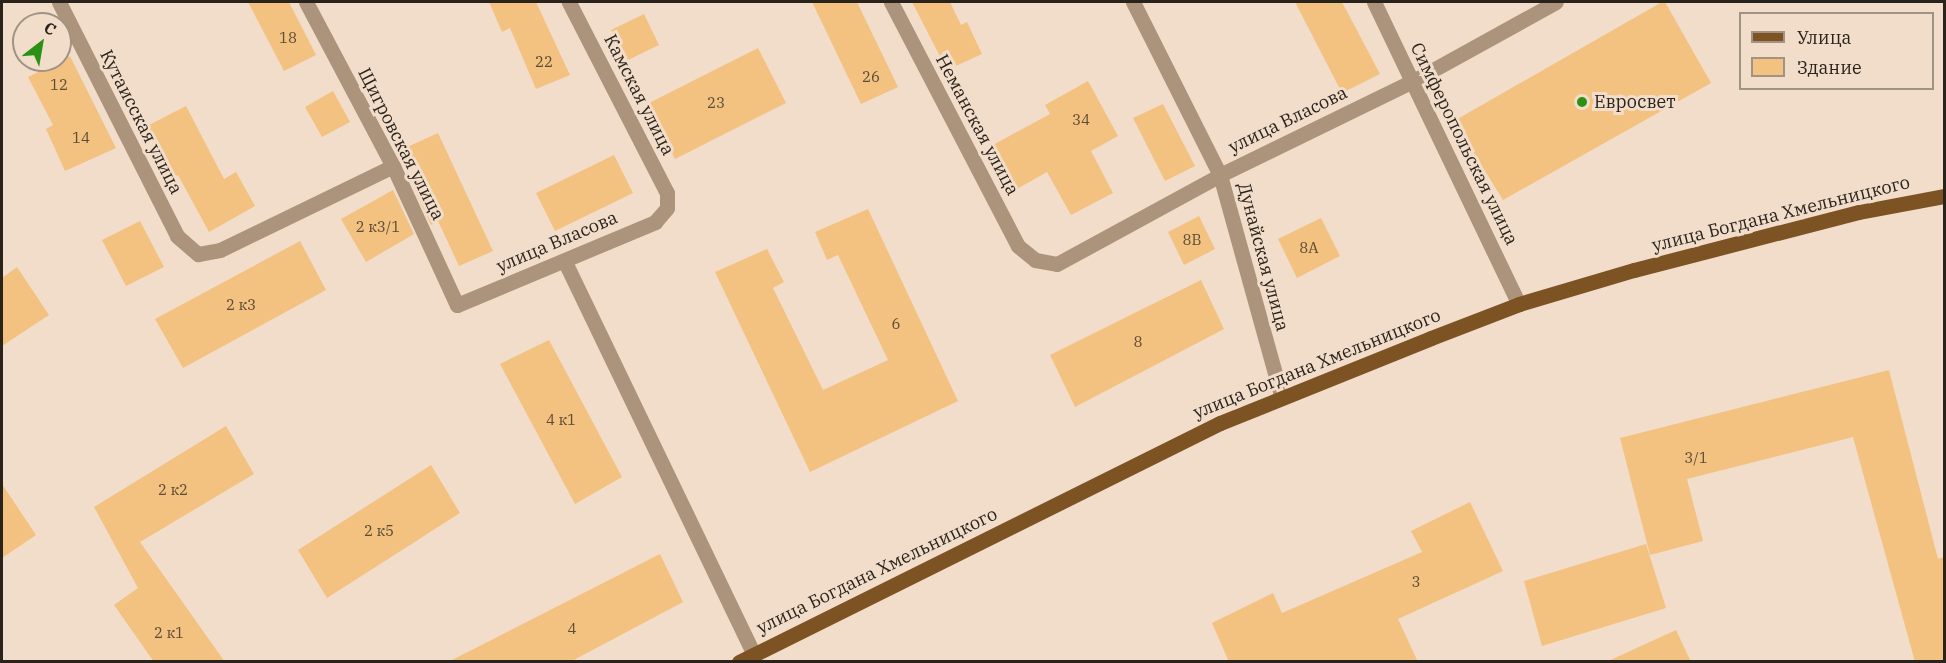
<!DOCTYPE html>
<meta charset="utf-8">
<style>
body{margin:0}
#map{position:relative;width:1946px;height:663px;overflow:hidden;background:#f1ddca;font-family:"IBM Plex Serif",serif}
div>[style]{position:absolute}
.building>*{inset:0;background:#f3c281}
.minor>*{height:15px;margin:-7.5px;padding:0 7.5px;transform-origin:7.5px;border-radius:7.5px;background:#ac947c}
.primary>*{height:15px;margin:-7.5px;padding:0 7.5px;transform-origin:7.5px;border-radius:7.5px;background:#7d5324}
.dots>*{width:16px;height:16px;translate:-50% -50%;box-sizing:border-box;border:3px solid #f1ddca;border-radius:50%}
span{translate:-50% -50%;white-space:nowrap;text-align:center;line-height:1.15;-webkit-text-stroke:6px #f1ddca;paint-order:stroke}
.number-label{font-size:15px;color:#5c4b35}
.number-label span{-webkit-text-stroke-width:0}
.street-label{font-size:18px;color:#2a231c}
.poi-label{font-size:18px;color:#2a231c}
.left{translate:0 -50%;text-align:left}
.frame{position:absolute;inset:0;border:3px solid #2a231c;pointer-events:none}
.legend{position:absolute;left:1739px;top:12px;width:195px;height:78px;box-sizing:border-box;background:#f1ddca;border:2px solid #a19384;margin:0;padding:8px 10px;list-style:none;font-size:18px;color:#2a231c}
.legend li{display:flex;align-items:center;gap:12px;height:30px}
.legend b{width:30px;border:2px solid #a19384}
.north{position:absolute;left:12px;top:12px;width:60px;height:60px;box-sizing:border-box;background:#f1ddca;border:2px solid #a19384;border-radius:50%;rotate:31deg;font-size:16px;font-weight:700;line-height:24px;text-align:center;color:#2a231c}
.north::after{content:'';display:block;margin:auto;width:21px;height:27px;background:#2a9115;clip-path:polygon(50% 0,100% 100%,50% 72%,0 100%)}
</style>
<div id="map">
<div class="building">
<i style="clip-path:polygon(248px 2px,289px 2px,316px 55px,284px 71px)"></i>
<i style="clip-path:polygon(489px 2px,536px 2px,570px 75px,536px 89px,510px 28px,502px 32px)"></i>
<i style="clip-path:polygon(812px 2px,857px 2px,898px 87px,861px 104px)"></i>
<i style="clip-path:polygon(912px 2px,950px 2px,961px 25px,967px 22px,982px 54px,947px 70px)"></i>
<i style="clip-path:polygon(1295px 2px,1342px 2px,1380px 74px,1342px 93px)"></i>
<i style="clip-path:polygon(1662px 2px,1665px 2px,1711px 83px,1503px 200px,1454px 121px)"></i>
<i style="clip-path:polygon(644px 14px,659px 45px,626px 61px,611px 30px)"></i>
<i style="clip-path:polygon(758px 48px,786px 103px,675px 159px,647px 104px)"></i>
<i style="clip-path:polygon(70px 56px,116px 148px,65px 171px,46px 129px,53px 125px,28px 77px)"></i>
<i style="clip-path:polygon(1088px 81px,1118px 136px,1091px 151px,1113px 193px,1071px 215px,1047px 172px,1015px 190px,991px 146px,1050px 114px,1045px 105px)"></i>
<i style="clip-path:polygon(333px 91px,350px 122px,322px 137px,305px 107px)"></i>
<i style="clip-path:polygon(1163px 104px,1195px 166px,1165px 181px,1133px 118px)"></i>
<i style="clip-path:polygon(186px 106px,224px 179px,236px 172px,255px 206px,209px 232px,178px 175px,174px 177px,147px 126px)"></i>
<i style="clip-path:polygon(438px 133px,493px 251px,459px 266px,438px 221px,431px 225px,410px 180px,418px 176px,405px 148px)"></i>
<i style="clip-path:polygon(614px 155px,633px 193px,555px 231px,536px 193px)"></i>
<i style="clip-path:polygon(393px 190px,414px 234px,366px 262px,341px 219px)"></i>
<i style="clip-path:polygon(868px 209px,958px 401px,810px 472px,715px 272px,767px 249px,784px 282px,773px 288px,823px 390px,888px 360px,838px 255px,827px 260px,815px 232px)"></i>
<i style="clip-path:polygon(1199px 216px,1215px 249px,1184px 265px,1168px 232px)"></i>
<i style="clip-path:polygon(1321px 218px,1340px 256px,1297px 278px,1278px 239px)"></i>
<i style="clip-path:polygon(140px 221px,164px 267px,126px 286px,102px 240px)"></i>
<i style="clip-path:polygon(300px 241px,326px 290px,183px 368px,155px 319px)"></i>
<i style="clip-path:polygon(17px 267px,49px 315px,2px 346px,2px 278px)"></i>
<i style="clip-path:polygon(1201px 280px,1224px 329px,1075px 407px,1050px 355px)"></i>
<i style="clip-path:polygon(549px 340px,622px 477px,575px 504px,500px 364px)"></i>
<i style="clip-path:polygon(1889px 370px,1938px 559px,1944px 557px,1944px 662px,1915px 662px,1853px 437px,1687px 479px,1703px 541px,1650px 555px,1620px 438px)"></i>
<i style="clip-path:polygon(226px 426px,254px 474px,140px 542px,225px 662px,154px 662px,114px 605px,138px 588px,94px 507px)"></i>
<i style="clip-path:polygon(431px 465px,460px 513px,327px 598px,298px 550px)"></i>
<i style="clip-path:polygon(2px 484px,36px 535px,2px 558px)"></i>
<i style="clip-path:polygon(1470px 502px,1503px 571px,1398px 619px,1418px 662px,1229px 662px,1212px 623px,1273px 593px,1282px 613px,1422px 552px,1411px 531px)"></i>
<i style="clip-path:polygon(1646px 544px,1666px 608px,1542px 646px,1524px 581px)"></i>
<i style="clip-path:polygon(660px 554px,683px 602px,570px 662px,448px 662px)"></i>
<i style="clip-path:polygon(1676px 630px,1691px 662px,1606px 662px)"></i>
</div>
<div class="minor">
<i style="left:59px;top:2px;width:262px;rotate:63.2deg"></i>
<i style="left:177px;top:236px;width:28px;rotate:41deg"></i>
<i style="left:198px;top:254px;width:22px;rotate:-10deg"></i>
<i style="left:220px;top:250px;width:192px;rotate:-25.9deg"></i>
<i style="left:306px;top:2px;width:186px;rotate:62.1deg"></i>
<i style="left:393px;top:166px;width:153px;rotate:65.3deg"></i>
<i style="left:457px;top:305px;width:215px;rotate:-22.7deg"></i>
<i style="left:655px;top:222px;width:18px;rotate:-49deg"></i>
<i style="left:667px;top:208px;width:15px;rotate:-90deg"></i>
<i style="left:667px;top:193px;width:215px;rotate:-117.2deg"></i>
<i style="left:891px;top:2px;width:275px;rotate:62.5deg"></i>
<i style="left:1018px;top:246px;width:22px;rotate:39deg"></i>
<i style="left:1035px;top:260px;width:22px;rotate:10deg"></i>
<i style="left:1057px;top:264px;width:186px;rotate:-28.6deg"></i>
<i style="left:1220px;top:175px;width:215px;rotate:-26deg"></i>
<i style="left:1413px;top:81px;width:163px;rotate:-28.9deg"></i>
<i style="left:1133px;top:2px;width:194px;rotate:63.3deg"></i>
<i style="left:1220px;top:175px;width:231px;rotate:74.5deg"></i>
<i style="left:1374px;top:2px;width:335px;rotate:64.4deg"></i>
<i style="left:565px;top:262px;width:435px;rotate:64.3deg"></i>
</div>
<div class="primary">
<i style="left:739px;top:662px;width:537px;rotate:-26.42deg"></i>
<i style="left:1220px;top:423px;width:227px;rotate:-21.9deg"></i>
<i style="left:1431px;top:338px;width:94px;rotate:-21.1deg"></i>
<i style="left:1519px;top:304px;width:120px;rotate:-16.5deg"></i>
<i style="left:1634px;top:270px;width:232px;rotate:-14.5deg"></i>
<i style="left:1859px;top:212px;width:86px;rotate:-10.7deg"></i>
</div>
<div class="dots">
<i style="left:1582px;top:102px;background:#2a9115"></i>
</div>
<div class="number-label">
<span style="left:288px;top:38px">18</span>
<span style="left:544px;top:62px">22</span>
<span style="left:871px;top:77px">26</span>
<span style="left:59px;top:85px">12</span>
<span style="left:716px;top:103px">23</span>
<span style="left:1081px;top:120px">34</span>
<span style="left:81px;top:138px">14</span>
<span style="left:378px;top:227px">2 к3/1</span>
<span style="left:1192px;top:240px">8В</span>
<span style="left:1309px;top:248px">8А</span>
<span style="left:241px;top:305px">2 к3</span>
<span style="left:896px;top:324px">6</span>
<span style="left:1138px;top:342px">8</span>
<span style="left:561px;top:420px">4 к1</span>
<span style="left:1696px;top:458px">3/1</span>
<span style="left:173px;top:490px">2 к2</span>
<span style="left:379px;top:531px">2 к5</span>
<span style="left:1416px;top:582px">3</span>
<span style="left:572px;top:629px">4</span>
<span style="left:169px;top:633px">2 к1</span>
</div>
<div class="street-label">
<span style="left:639px;top:95px;rotate:63deg">Камская улица</span>
<span style="left:1288px;top:120px;rotate:-26deg">улица Власова</span>
<span style="left:141px;top:122px;rotate:63deg">Кутаисская улица</span>
<span style="left:977px;top:125px;rotate:62deg">Неманская улица</span>
<span style="left:401px;top:144px;rotate:63deg">Щигровская улица</span>
<span style="left:1464px;top:144px;rotate:64deg">Симферопольская улица</span>
<span style="left:1781px;top:214px;rotate:-14deg">улица Богдана Хмельницкого</span>
<span style="left:557px;top:242px;rotate:-23deg">улица Власова</span>
<span style="left:1263px;top:257px;rotate:75deg">Дунайская улица</span>
<span style="left:1317px;top:364px;rotate:-22deg">улица Богдана Хмельницкого</span>
<span style="left:877px;top:571px;rotate:-26deg">улица Богдана Хмельницкого</span>
</div>
<div class="poi-label">
<span class="left" style="left:1594px;top:102px">Евросвет</span>
</div>
<div class="frame"></div>
<ul class="legend">
<li><b style="height:8px;background:#7d5324"></b>Улица</li>
<li><b style="height:16px;background:#f3c281"></b>Здание</li>
</ul>
<div class="north">С</div>
</div>
